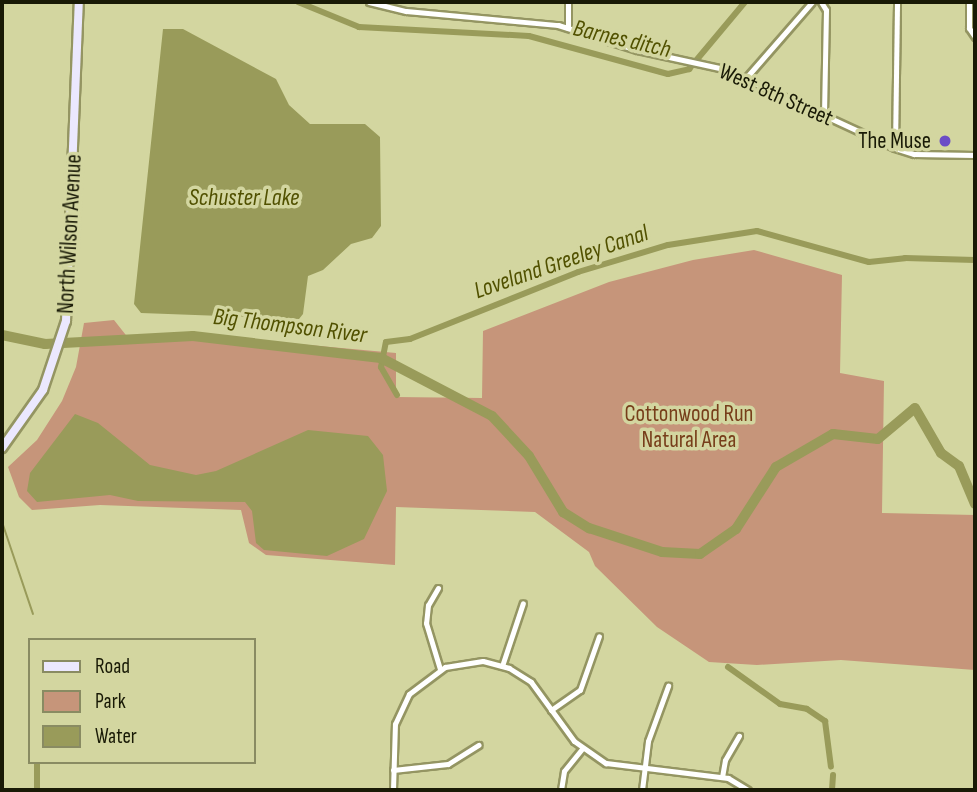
<!DOCTYPE html>
<style>
body{margin:0}
#map{position:relative;width:977px;height:792px;overflow:hidden;background:#d3d6a0;font-family:"Sofia Sans Condensed",sans-serif}
div>[style]{position:absolute}
.green>*{inset:0;background:#c6957a}
.water>*{inset:0;background:#999b5a}
.stream>*{height:2px;margin:-1px;padding:0 1px;transform-origin:1px;border-radius:1px;background:#999b5a}
.canal>*{height:6px;margin:-3px;padding:0 3px;transform-origin:3px;border-radius:3px;background:#999b5a}
.river>*{height:10px;margin:-5px;padding:0 5px;transform-origin:5px;border-radius:5px;background:#999b5a}
.roads{filter:drop-shadow(2px 0 #949562) drop-shadow(-2px 0 #949562) drop-shadow(0 2px #949562) drop-shadow(0 -2px #949562)}
.street>*{height:5px;margin:-2.5px;padding:0 2.5px;transform-origin:2.5px;border-radius:2.5px;background:#fff}
.secondary>*{height:8px;margin:-4px;padding:0 4px;transform-origin:4px;border-radius:4px;background:#ebe8fe}
.dots>*{width:19px;height:19px;translate:-50% -50%;box-sizing:border-box;border:4px solid #d3d6a0;border-radius:50%}
span{translate:-50% -50%;white-space:nowrap;text-align:center;line-height:1.15;-webkit-text-stroke:7px #d3d6a0;paint-order:stroke}
.street-label{font-size:23px;color:#191a06}
.poi-label{font-size:23px;color:#191a06}
.right{translate:-100% -50%;text-align:right}
.park-label{font-size:23px;color:#773e1a}
.water-label{font-size:24px;color:#515100;font-style:italic}
.frame{position:absolute;inset:0;border:4px solid #191a06;pointer-events:none}
.legend{position:absolute;left:28px;top:638px;width:228px;height:126px;box-sizing:border-box;background:#d3d6a0;border:2px solid #898b62;margin:0;padding:9px 12px;list-style:none;font-size:21px;color:#191a06}
.legend li{display:flex;align-items:center;gap:14px;height:35px}
.legend b{width:35px;border:2px solid #898b62}
</style>
<div id="map">
<div class="green">
<i style="clip-path:polygon(754px 250px,842px 275px,840px 373px,884px 381px,882px 513px,975px 515px,975px 670px,841px 660px,757px 665px,709px 662px,657px 627px,595px 566px,589px 552px,535px 512px,396px 507px,395px 565px,266px 555px,249px 543px,241px 510px,100px 505px,32px 510px,19px 497px,8px 467px,37px 440px,62px 401px,76px 367px,84px 323px,114px 320px,129px 339px,190px 334px,396px 353px,396px 397px,482px 398px,483px 331px,609px 282px,693px 260px)"></i>
</div>
<div class="water">
<i style="clip-path:polygon(163px 29px,183px 29px,276px 79px,289px 105px,310px 124px,365px 124px,380px 137px,381px 226px,372px 238px,351px 244px,323px 270px,308px 276px,303px 314px,299px 319px,141px 313px,134px 304px)"></i>
<i style="clip-path:polygon(75px 414px,98px 423px,150px 465px,196px 475px,216px 471px,308px 430px,368px 436px,383px 455px,387px 491px,364px 539px,327px 556px,264px 550px,256px 543px,252px 511px,245px 502px,138px 501px,110px 495px,37px 502px,27px 491px,30px 473px)"></i>
</div>
<div class="stream">
<i style="left:2px;top:522px;width:97px;rotate:71.4deg"></i>
</div>
<div class="canal">
<i style="left:298px;top:2px;width:66px;rotate:22.3deg"></i>
<i style="left:359px;top:27px;width:170px;rotate:3deg"></i>
<i style="left:529px;top:36px;width:144px;rotate:15.3deg"></i>
<i style="left:668px;top:74px;width:22px;rotate:-13deg"></i>
<i style="left:689px;top:69px;width:87px;rotate:-50.1deg"></i>
<i style="left:397px;top:395px;width:32px;rotate:-120deg"></i>
<i style="left:381px;top:367px;width:25px;rotate:-79deg"></i>
<i style="left:386px;top:342px;width:24px;rotate:-7deg"></i>
<i style="left:410px;top:339px;width:181px;rotate:-21.7deg"></i>
<i style="left:578px;top:272px;width:94px;rotate:-16.7deg"></i>
<i style="left:668px;top:245px;width:90px;rotate:-8.9deg"></i>
<i style="left:757px;top:231px;width:116px;rotate:15.5deg"></i>
<i style="left:869px;top:262px;width:36px;rotate:-6deg"></i>
<i style="left:905px;top:258px;width:70px;rotate:1.6deg"></i>
<i style="left:728px;top:667px;width:64px;rotate:35.4deg"></i>
<i style="left:780px;top:704px;width:27px;rotate:10deg"></i>
<i style="left:807px;top:709px;width:22px;rotate:34deg"></i>
<i style="left:825px;top:721px;width:46px;rotate:82.6deg"></i>
<i style="left:37px;top:790px;width:28px;rotate:-90deg"></i>
<i style="left:832px;top:790px;width:15px;rotate:-86deg"></i>
</div>
<div class="river">
<i style="left:2px;top:335px;width:44px;rotate:11.8deg"></i>
<i style="left:45px;top:344px;width:148px;rotate:-3.1deg"></i>
<i style="left:193px;top:336px;width:189px;rotate:6.7deg"></i>
<i style="left:381px;top:358px;width:125px;rotate:27.6deg"></i>
<i style="left:492px;top:416px;width:54px;rotate:47.2deg"></i>
<i style="left:529px;top:456px;width:66px;rotate:58.7deg"></i>
<i style="left:563px;top:512px;width:31px;rotate:32deg"></i>
<i style="left:589px;top:528px;width:77px;rotate:18.2deg"></i>
<i style="left:662px;top:552px;width:38px;rotate:3deg"></i>
<i style="left:700px;top:554px;width:44px;rotate:-34.8deg"></i>
<i style="left:736px;top:529px;width:74px;rotate:-57.2deg"></i>
<i style="left:776px;top:467px;width:66px;rotate:-30.1deg"></i>
<i style="left:833px;top:434px;width:45px;rotate:6.3deg"></i>
<i style="left:878px;top:439px;width:48px;rotate:-40deg"></i>
<i style="left:915px;top:408px;width:52px;rotate:60deg"></i>
<i style="left:941px;top:453px;width:22px;rotate:36deg"></i>
<i style="left:959px;top:466px;width:41px;rotate:67.2deg"></i>
</div>
<div class="roads">
<div class="street">
<i style="left:369px;top:2px;width:38px;rotate:14deg"></i>
<i style="left:406px;top:11px;width:153px;rotate:5.3deg"></i>
<i style="left:558px;top:25px;width:83px;rotate:17.6deg"></i>
<i style="left:637px;top:50px;width:89px;rotate:12.3deg"></i>
<i style="left:724px;top:69px;width:188px;rotate:24.8deg"></i>
<i style="left:895px;top:148px;width:20px;rotate:18deg"></i>
<i style="left:914px;top:154px;width:61px;rotate:0.9deg"></i>
<i style="left:821px;top:2px;width:9px;rotate:58deg"></i>
<i style="left:826px;top:10px;width:106px;rotate:91.1deg"></i>
<i style="left:969px;top:2px;width:26px;rotate:90deg"></i>
<i style="left:969px;top:28px;width:11px;rotate:56deg"></i>
<i style="left:568px;top:28px;width:26px;rotate:-90deg"></i>
<i style="left:745px;top:79px;width:102px;rotate:-49deg"></i>
<i style="left:895px;top:148px;width:146px;rotate:-89.2deg"></i>
<i style="left:438px;top:588px;width:20px;rotate:120deg"></i>
<i style="left:428px;top:605px;width:18px;rotate:96deg"></i>
<i style="left:426px;top:623px;width:48px;rotate:73.1deg"></i>
<i style="left:502px;top:666px;width:66px;rotate:-71.6deg"></i>
<i style="left:551px;top:710px;width:35px;rotate:-35deg"></i>
<i style="left:580px;top:690px;width:57px;rotate:-70.6deg"></i>
<i style="left:393px;top:770px;width:55px;rotate:-6.2deg"></i>
<i style="left:448px;top:764px;width:36px;rotate:-32deg"></i>
<i style="left:722px;top:777px;width:17px;rotate:-80deg"></i>
<i style="left:725px;top:760px;width:28px;rotate:-60deg"></i>
<i style="left:393px;top:790px;width:66px;rotate:-88.3deg"></i>
<i style="left:395px;top:724px;width:33px;rotate:-65deg"></i>
<i style="left:409px;top:694px;width:45px;rotate:-36.9deg"></i>
<i style="left:445px;top:667px;width:38px;rotate:-9deg"></i>
<i style="left:483px;top:661px;width:27px;rotate:15deg"></i>
<i style="left:509px;top:668px;width:26px;rotate:32deg"></i>
<i style="left:531px;top:682px;width:73px;rotate:53.9deg"></i>
<i style="left:574px;top:741px;width:39px;rotate:35deg"></i>
<i style="left:606px;top:763px;width:123px;rotate:7deg"></i>
<i style="left:728px;top:778px;width:23px;rotate:31deg"></i>
<i style="left:561px;top:790px;width:19px;rotate:-81deg"></i>
<i style="left:564px;top:771px;width:28px;rotate:-51deg"></i>
<i style="left:642px;top:790px;width:49px;rotate:-83deg"></i>
<i style="left:648px;top:741px;width:59px;rotate:-70deg"></i>
</div>
<div class="secondary">
<i style="left:2px;top:448px;width:71px;rotate:-54.7deg"></i>
<i style="left:43px;top:390px;width:73px;rotate:-71.6deg"></i>
<i style="left:66px;top:321px;width:319px;rotate:-87.7deg"></i>
</div>
</div>
<div class="dots">
<i style="left:945px;top:141px;background:#6b4dc6"></i>
</div>
<div class="street-label">
<span style="left:776px;top:95px;rotate:24deg">West 8th Street</span>
<span style="left:70px;top:234px;rotate:-87deg">North Wilson Avenue</span>
</div>
<div class="poi-label">
<span class="right" style="left:931px;top:141px">The Muse</span>
</div>
<div class="park-label">
<span style="left:689px;top:427px">Cottonwood Run<br>Natural Area</span>
</div>
<div class="water-label">
<span style="left:622px;top:39px;rotate:13deg">Barnes ditch</span>
<span style="left:244px;top:198px">Schuster Lake</span>
<span style="left:561px;top:262px;rotate:-19deg">Loveland Greeley Canal</span>
<span style="left:290px;top:326px;rotate:7deg">Big Thompson River</span>
</div>
<div class="frame"></div>
<ul class="legend">
<li><b style="height:9px;background:#ebe8fe"></b>Road</li>
<li><b style="height:19px;background:#c6957a"></b>Park</li>
<li><b style="height:19px;background:#999b5a"></b>Water</li>
</ul>
</div>
